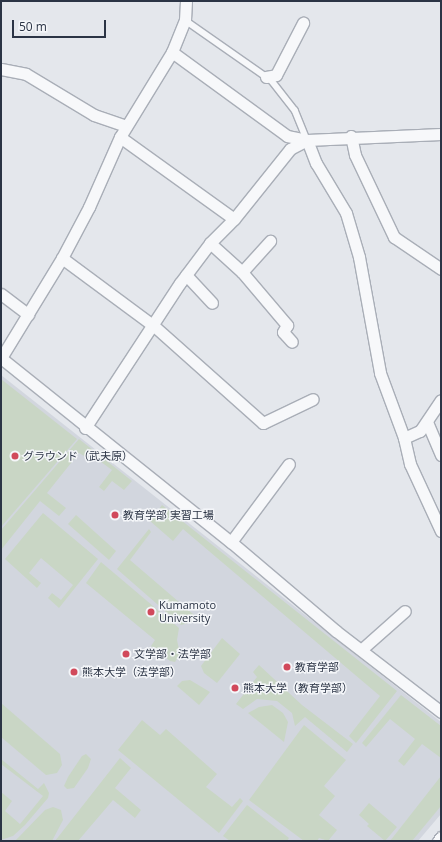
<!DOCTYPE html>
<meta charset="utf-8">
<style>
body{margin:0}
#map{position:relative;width:442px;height:842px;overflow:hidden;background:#e4e7ec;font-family:"Open Sans","Noto Sans JP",sans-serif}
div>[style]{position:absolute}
.built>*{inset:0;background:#d2d6de}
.green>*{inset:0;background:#c9d6c5}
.roads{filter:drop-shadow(1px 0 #a9aeb7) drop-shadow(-1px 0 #a9aeb7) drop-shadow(0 1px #a9aeb7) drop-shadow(0 -1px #a9aeb7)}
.service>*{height:5.5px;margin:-2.75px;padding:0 2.75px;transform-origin:2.75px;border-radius:2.75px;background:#f7f8fa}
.minor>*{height:11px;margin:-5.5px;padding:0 5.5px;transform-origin:5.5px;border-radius:5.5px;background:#f7f8fa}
.dots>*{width:11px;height:11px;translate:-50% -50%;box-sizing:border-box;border:2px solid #f4f6f9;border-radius:50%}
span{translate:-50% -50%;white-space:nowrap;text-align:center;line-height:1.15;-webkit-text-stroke:3px #f4f6f9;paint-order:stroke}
.poi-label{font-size:11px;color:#2b3445}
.left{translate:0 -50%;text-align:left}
.frame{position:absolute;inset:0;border:2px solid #2b3445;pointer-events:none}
.scale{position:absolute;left:12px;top:20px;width:94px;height:18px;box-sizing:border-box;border:2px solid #2b3445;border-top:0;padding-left:5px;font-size:12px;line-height:14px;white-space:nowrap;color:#2b3445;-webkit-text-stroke:3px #f4f6f9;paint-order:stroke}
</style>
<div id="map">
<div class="built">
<i style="clip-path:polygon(1px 375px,441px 722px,441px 814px,418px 841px,1px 841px)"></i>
</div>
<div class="green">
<i style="clip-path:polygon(1px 379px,77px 439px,1px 527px)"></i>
<i style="clip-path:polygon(79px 439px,132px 481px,124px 490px,112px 481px,104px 491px,99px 487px,112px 470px,89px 453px,86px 457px,79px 453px,47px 493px,66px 508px,59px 516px,40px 501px,1px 550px,1px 530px)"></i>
<i style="clip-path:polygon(162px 505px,397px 691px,356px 743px,349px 736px,380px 696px,183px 529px,173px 541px,150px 521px)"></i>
<i style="clip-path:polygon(43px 513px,98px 559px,59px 608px,48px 598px,52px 593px,61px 600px,73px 585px,41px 558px,29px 573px,41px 583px,37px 588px,5px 559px)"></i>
<i style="clip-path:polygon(76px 515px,116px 551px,109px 560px,68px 524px)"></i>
<i style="clip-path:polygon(149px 529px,151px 532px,130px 560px,200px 620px,181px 625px,117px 569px)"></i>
<i style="clip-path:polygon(101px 562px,179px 628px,177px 640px,180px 654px,175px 662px,170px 661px,151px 646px,155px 640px,86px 583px)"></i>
<i style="clip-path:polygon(222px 638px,240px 654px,217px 683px,204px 673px,201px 666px)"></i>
<i style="clip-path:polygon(259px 665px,302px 705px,353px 744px,347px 752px,305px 717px,295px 726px,292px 713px,277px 701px,257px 699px,243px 709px,236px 704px,257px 677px,253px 672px)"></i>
<i style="clip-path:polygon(190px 680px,210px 692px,199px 705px,177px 686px,182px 681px)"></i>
<i style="clip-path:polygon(401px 695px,441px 726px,441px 758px,422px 744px,404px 766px,398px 761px,415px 739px,390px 719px,366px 747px,362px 743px)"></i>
<i style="clip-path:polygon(1px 703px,60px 754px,62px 765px,57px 773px,46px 775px,1px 737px)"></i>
<i style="clip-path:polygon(272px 705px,283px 713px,288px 722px,284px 742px,248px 713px,259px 707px)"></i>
<i style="clip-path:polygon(142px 720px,160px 735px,166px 729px,217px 774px,206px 787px,232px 807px,240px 798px,243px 801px,219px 833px,118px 750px)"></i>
<i style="clip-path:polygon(304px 725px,346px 760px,324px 786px,335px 796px,319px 815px,337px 830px,328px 841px,319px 838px,317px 841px,304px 841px,249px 800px)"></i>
<i style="clip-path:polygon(86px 754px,91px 759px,88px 768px,74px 788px,67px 789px,64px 786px,68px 777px,82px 756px)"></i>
<i style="clip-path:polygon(120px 758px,131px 768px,115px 788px,141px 810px,135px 818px,113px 800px,78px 841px,55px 841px)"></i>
<i style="clip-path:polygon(1px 759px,38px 789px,44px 783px,49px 793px,48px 798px,25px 825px,13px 836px,1px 840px,1px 792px,12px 801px,5px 811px,20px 824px,43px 796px,1px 764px)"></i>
<i style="clip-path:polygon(441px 776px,441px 806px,412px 841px,390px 841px)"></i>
<i style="clip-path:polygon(369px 803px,397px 827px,385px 841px,367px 826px,369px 824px,359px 815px)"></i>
<i style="clip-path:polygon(247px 805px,289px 838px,287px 841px,230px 841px,223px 836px)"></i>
<i style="clip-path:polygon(53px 807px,61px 810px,63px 820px,52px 841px,15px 841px,45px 810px)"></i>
</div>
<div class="roads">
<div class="service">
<i style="left:185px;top:20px;width:106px;rotate:35deg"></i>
<i style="left:272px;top:81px;width:37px;rotate:52deg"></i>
<i style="left:295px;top:110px;width:32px;rotate:68deg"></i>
</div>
<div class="minor">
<i style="left:172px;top:52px;width:142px;rotate:36.1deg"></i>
<i style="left:287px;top:136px;width:20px;rotate:11deg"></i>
<i style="left:307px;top:140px;width:134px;rotate:-2.6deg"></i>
<i style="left:1px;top:69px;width:25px;rotate:11deg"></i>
<i style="left:26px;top:74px;width:79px;rotate:31.1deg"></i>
<i style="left:94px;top:115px;width:34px;rotate:19deg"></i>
<i style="left:266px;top:77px;width:10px;rotate:-11deg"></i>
<i style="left:276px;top:75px;width:59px;rotate:-62.6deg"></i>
<i style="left:351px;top:136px;width:19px;rotate:78deg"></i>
<i style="left:355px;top:155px;width:91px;rotate:64.6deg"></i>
<i style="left:394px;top:237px;width:57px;rotate:34.2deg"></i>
<i style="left:120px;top:137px;width:140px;rotate:35.7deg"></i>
<i style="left:307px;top:140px;width:25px;rotate:69deg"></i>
<i style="left:316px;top:163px;width:58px;rotate:59deg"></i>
<i style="left:346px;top:213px;width:46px;rotate:73.5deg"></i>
<i style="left:359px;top:257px;width:118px;rotate:79.7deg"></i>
<i style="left:380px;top:373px;width:69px;rotate:69.7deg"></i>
<i style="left:404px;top:438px;width:27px;rotate:77deg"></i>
<i style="left:410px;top:464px;width:74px;rotate:65.2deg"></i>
<i style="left:210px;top:243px;width:43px;rotate:42.2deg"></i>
<i style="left:242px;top:272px;width:70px;rotate:49.7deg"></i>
<i style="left:287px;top:325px;width:8px;rotate:120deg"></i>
<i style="left:283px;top:332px;width:13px;rotate:48deg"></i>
<i style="left:62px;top:258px;width:114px;rotate:36.5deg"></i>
<i style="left:154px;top:326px;width:146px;rotate:41.7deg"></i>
<i style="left:263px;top:423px;width:55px;rotate:-25.6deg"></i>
<i style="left:242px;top:272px;width:42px;rotate:-47.9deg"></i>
<i style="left:186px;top:275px;width:38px;rotate:47deg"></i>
<i style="left:1px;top:294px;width:34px;rotate:37deg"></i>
<i style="left:1px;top:358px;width:295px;rotate:38.7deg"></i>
<i style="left:231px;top:542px;width:138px;rotate:40.3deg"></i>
<i style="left:336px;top:631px;width:133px;rotate:37.6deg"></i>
<i style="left:1px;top:358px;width:117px;rotate:-58.6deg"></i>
<i style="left:62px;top:258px;width:58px;rotate:-62.1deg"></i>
<i style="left:89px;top:207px;width:77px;rotate:-66.1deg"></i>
<i style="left:120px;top:137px;width:100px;rotate:-58.5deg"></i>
<i style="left:172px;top:52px;width:35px;rotate:-68deg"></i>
<i style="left:185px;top:20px;width:19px;rotate:-87deg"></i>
<i style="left:427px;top:422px;width:36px;rotate:67deg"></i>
<i style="left:85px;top:428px;width:173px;rotate:-56.8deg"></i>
<i style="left:180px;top:283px;width:50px;rotate:-53.1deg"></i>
<i style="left:210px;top:243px;width:34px;rotate:-45deg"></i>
<i style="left:234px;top:219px;width:90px;rotate:-51.3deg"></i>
<i style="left:290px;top:149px;width:19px;rotate:-28deg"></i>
<i style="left:404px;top:438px;width:17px;rotate:-24deg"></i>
<i style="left:420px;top:431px;width:37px;rotate:-56deg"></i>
<i style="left:231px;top:542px;width:97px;rotate:-53.4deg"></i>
<i style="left:362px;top:649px;width:57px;rotate:-41.5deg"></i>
<i style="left:438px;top:841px;width:5px;rotate:-53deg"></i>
</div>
</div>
<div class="dots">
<i style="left:15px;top:456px;background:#d1495b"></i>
<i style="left:115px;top:515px;background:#d1495b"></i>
<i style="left:151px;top:612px;background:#d1495b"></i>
<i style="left:126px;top:654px;background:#d1495b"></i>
<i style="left:287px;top:667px;background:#d1495b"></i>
<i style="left:74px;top:672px;background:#d1495b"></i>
<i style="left:235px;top:688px;background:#d1495b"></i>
</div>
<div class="poi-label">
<span class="left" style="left:23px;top:456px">グラウンド（武夫原）</span>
<span class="left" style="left:123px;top:515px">教育学部 実習工場</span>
<span class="left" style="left:159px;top:612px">Kumamoto<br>University</span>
<span class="left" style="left:134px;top:654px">文学部・法学部</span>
<span class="left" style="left:295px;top:667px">教育学部</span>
<span class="left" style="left:82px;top:672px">熊本大学（法学部）</span>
<span class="left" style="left:243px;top:688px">熊本大学（教育学部）</span>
</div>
<div class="frame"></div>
<div class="scale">50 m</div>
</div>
